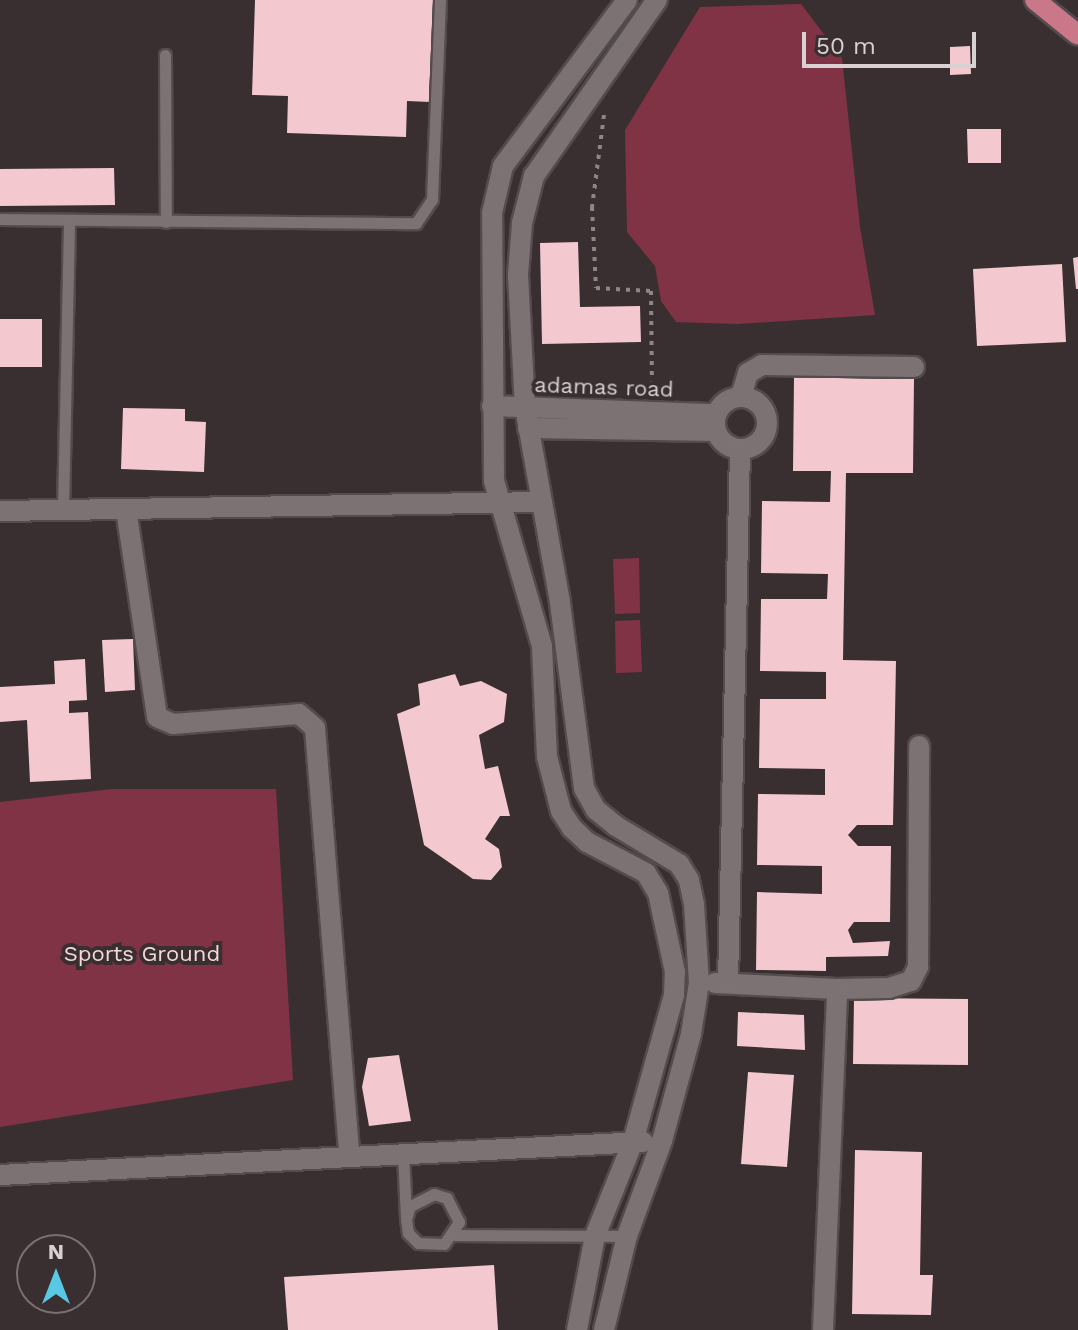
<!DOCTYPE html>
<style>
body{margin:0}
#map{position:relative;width:1078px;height:1330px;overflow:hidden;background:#392f31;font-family:"Work Sans",sans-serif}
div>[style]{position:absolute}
.green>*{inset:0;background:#813346}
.building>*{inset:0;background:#f3c8cf}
.path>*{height:4px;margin-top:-2px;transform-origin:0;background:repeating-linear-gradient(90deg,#8d8586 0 4px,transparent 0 10px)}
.roads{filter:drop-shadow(2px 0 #534b4d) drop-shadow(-2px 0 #534b4d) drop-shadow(0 2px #534b4d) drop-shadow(0 -2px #534b4d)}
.lane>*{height:11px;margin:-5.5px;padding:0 5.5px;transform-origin:5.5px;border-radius:5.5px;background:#7d7273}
.street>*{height:20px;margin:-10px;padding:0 10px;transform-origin:10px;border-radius:10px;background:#7d7273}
.street>.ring{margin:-10px;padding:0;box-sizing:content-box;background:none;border:20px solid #7d7273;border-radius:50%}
.primary>*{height:20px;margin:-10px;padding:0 10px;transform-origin:10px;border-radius:10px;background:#ca7789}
span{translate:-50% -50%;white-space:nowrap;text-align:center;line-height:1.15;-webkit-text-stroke:8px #392f31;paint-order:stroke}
.street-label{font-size:22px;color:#d7d1d2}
.park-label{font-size:22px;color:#f4d9dd}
.north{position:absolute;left:16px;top:1234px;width:80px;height:80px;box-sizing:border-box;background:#392f31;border:2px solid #787071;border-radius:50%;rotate:0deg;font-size:22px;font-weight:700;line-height:32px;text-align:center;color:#d7d1d2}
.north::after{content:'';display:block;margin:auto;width:28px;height:36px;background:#59c8e5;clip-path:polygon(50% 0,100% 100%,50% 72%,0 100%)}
.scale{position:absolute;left:802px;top:32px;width:174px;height:36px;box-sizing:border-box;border:4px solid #d7d1d2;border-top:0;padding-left:10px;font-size:24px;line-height:28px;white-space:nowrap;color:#d7d1d2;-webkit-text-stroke:6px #392f31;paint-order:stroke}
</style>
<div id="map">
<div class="green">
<i style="clip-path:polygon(801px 4px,842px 58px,860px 227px,875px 315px,738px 324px,676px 322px,661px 301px,655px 266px,627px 232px,625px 130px,700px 7px)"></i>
<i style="clip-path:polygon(639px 558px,640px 613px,615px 614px,613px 559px)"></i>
<i style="clip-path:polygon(640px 620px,642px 672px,616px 673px,615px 621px)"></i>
<i style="clip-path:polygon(112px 789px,276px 789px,293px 1080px,0 1127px,0 802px)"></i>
</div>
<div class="building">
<i style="clip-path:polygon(255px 0,434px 0,430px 102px,407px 101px,406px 137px,287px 133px,288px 96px,252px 95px)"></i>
<i style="clip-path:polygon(970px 46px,971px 74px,950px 75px,950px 47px)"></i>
<i style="clip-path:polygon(967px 129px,1001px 129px,1001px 163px,968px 163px)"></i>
<i style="clip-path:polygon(114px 168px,115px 205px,0 206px,0 169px)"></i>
<i style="clip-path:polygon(578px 242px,580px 307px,640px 306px,641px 342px,542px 344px,540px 243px)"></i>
<i style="clip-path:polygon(1078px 257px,1078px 289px,1076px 289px,1073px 258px)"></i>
<i style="clip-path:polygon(1062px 264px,1066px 342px,977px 346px,973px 269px)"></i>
<i style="clip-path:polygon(0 319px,42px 319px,42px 367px,0 367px)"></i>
<i style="clip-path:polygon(794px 377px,914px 379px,913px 473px,846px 473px,843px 660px,896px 661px,893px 825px,857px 825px,848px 835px,858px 846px,891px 846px,890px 922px,854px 922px,848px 930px,853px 943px,890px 941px,888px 956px,826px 957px,826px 971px,756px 970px,757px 892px,822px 894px,822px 866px,757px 865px,758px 794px,825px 795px,825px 769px,759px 768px,760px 699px,826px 699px,826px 672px,760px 671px,761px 599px,827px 599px,828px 574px,761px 573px,762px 501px,830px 502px,831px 471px,793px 471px)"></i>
<i style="clip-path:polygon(123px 408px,185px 409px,185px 421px,206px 422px,204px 472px,121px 469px)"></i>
<i style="clip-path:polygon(133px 639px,135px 690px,105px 692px,102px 640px)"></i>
<i style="clip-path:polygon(85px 659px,87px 700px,69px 701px,69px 713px,88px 712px,91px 779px,30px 782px,27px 720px,0 722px,0 687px,55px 684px,54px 661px)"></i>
<i style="clip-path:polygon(455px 674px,460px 686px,481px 681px,507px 694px,504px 722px,479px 735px,485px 769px,498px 766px,510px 816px,500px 816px,485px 839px,499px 849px,502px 867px,491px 880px,473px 879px,424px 845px,397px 714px,420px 705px,418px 684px)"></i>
<i style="clip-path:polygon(854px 998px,968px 999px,968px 1065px,853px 1064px)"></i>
<i style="clip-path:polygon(738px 1012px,804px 1015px,805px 1050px,737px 1046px)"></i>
<i style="clip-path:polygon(399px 1055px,411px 1121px,369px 1126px,362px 1087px,368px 1058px)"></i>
<i style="clip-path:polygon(748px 1072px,794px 1075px,787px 1167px,741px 1164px)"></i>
<i style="clip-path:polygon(855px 1150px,922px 1152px,920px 1275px,933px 1275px,931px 1315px,852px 1314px)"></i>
<i style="clip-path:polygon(494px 1265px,498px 1330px,288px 1330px,284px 1277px)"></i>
</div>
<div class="path">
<i style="left:604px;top:115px;width:93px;rotate:97.4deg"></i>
<i style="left:592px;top:207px;width:81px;rotate:87.2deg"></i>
<i style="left:596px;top:288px;width:55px;rotate:3.1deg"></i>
<i style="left:651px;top:291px;width:99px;rotate:89.4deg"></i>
</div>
<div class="roads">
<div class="lane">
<i style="left:165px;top:55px;width:167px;rotate:89.7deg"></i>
<i style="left:0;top:219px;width:416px;rotate:0.6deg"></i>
<i style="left:416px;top:223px;width:29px;rotate:-56deg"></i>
<i style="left:432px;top:199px;width:199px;rotate:-87.7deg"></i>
<i style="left:63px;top:510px;width:290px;rotate:-88.8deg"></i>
<i style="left:403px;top:1152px;width:67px;rotate:87.4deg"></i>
<i style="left:406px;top:1219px;width:14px;rotate:82deg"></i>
<i style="left:408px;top:1233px;width:14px;rotate:45deg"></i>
<i style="left:418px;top:1243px;width:26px;rotate:2deg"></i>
<i style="left:444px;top:1244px;width:27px;rotate:-56deg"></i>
<i style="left:459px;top:1222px;width:27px;rotate:-117deg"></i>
<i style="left:447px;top:1198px;width:14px;rotate:-163deg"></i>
<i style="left:434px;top:1194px;width:27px;rotate:153deg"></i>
<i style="left:410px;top:1206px;width:14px;rotate:107deg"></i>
<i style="left:455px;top:1235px;width:172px;rotate:0.3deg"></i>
</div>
<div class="street">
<i style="left:741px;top:396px;width:24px;rotate:-73deg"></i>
<i style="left:748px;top:373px;width:16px;rotate:-30deg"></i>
<i style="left:762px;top:365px;width:152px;rotate:0.8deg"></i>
<i class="ring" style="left:715px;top:397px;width:32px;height:32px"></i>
<i style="left:492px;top:406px;width:223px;rotate:2.1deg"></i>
<i style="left:528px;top:428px;width:187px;rotate:0.9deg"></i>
<i style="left:126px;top:509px;width:210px;rotate:81.5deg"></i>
<i style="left:157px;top:717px;width:17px;rotate:24deg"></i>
<i style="left:173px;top:724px;width:126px;rotate:-4.5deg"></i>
<i style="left:299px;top:714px;width:21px;rotate:41deg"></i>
<i style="left:315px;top:728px;width:426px;rotate:85.4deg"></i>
<i style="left:0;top:511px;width:540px;rotate:-0.95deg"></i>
<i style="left:715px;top:983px;width:122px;rotate:2.8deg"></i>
<i style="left:837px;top:989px;width:52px;rotate:-1.1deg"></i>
<i style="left:889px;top:988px;width:23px;rotate:-18deg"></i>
<i style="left:911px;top:981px;width:16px;rotate:-63deg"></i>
<i style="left:918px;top:967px;width:221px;rotate:-89.7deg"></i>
<i style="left:728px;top:983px;width:533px;rotate:-88.71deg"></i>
<i style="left:0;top:1175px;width:644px;rotate:-2.94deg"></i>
<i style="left:577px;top:1330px;width:96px;rotate:-79.2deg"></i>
<i style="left:595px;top:1236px;width:101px;rotate:-68deg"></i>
<i style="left:633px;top:1142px;width:153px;rotate:-74.4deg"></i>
<i style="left:674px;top:995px;width:23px;rotate:-88deg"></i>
<i style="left:675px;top:972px;width:81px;rotate:-102.1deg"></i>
<i style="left:658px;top:893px;width:23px;rotate:-121deg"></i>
<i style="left:646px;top:873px;width:67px;rotate:-152.3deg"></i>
<i style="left:587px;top:842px;width:21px;rotate:-137deg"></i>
<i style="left:572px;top:828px;width:20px;rotate:-123deg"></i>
<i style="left:561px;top:811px;width:56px;rotate:-104.5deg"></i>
<i style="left:547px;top:757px;width:111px;rotate:-92.6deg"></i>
<i style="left:542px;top:646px;width:172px;rotate:-106.2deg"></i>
<i style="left:494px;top:481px;width:268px;rotate:-90.4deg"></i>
<i style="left:492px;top:213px;width:48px;rotate:-76.8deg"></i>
<i style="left:503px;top:166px;width:207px;rotate:-53.2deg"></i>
<i style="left:604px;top:1330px;width:97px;rotate:-76.3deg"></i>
<i style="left:627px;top:1236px;width:101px;rotate:-69.8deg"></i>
<i style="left:662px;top:1141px;width:111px;rotate:-74.8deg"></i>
<i style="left:691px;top:1034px;width:52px;rotate:-81.1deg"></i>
<i style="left:699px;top:983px;width:79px;rotate:-93.6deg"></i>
<i style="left:694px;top:904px;width:25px;rotate:-102deg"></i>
<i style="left:689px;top:880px;width:19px;rotate:-122deg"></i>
<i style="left:679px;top:864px;width:74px;rotate:-148.9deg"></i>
<i style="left:616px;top:826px;width:26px;rotate:-141deg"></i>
<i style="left:596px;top:810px;width:25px;rotate:-119deg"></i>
<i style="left:584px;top:788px;width:188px;rotate:-97.4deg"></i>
<i style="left:560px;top:602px;width:197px;rotate:-100.2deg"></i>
<i style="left:525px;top:408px;width:133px;rotate:-93deg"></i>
<i style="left:518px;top:275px;width:52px;rotate:-85.6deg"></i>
<i style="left:522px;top:223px;width:49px;rotate:-75.7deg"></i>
<i style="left:534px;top:176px;width:215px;rotate:-55.1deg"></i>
<i style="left:823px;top:1330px;width:341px;rotate:-87.6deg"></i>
</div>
<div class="primary">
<i style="left:1035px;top:0;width:55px;rotate:39.1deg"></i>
</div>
</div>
<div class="street-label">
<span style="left:604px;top:387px;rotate:2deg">adamas road</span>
</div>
<div class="park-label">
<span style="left:142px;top:954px">Sports Ground</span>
</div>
<div class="north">N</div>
<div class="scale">50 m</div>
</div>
